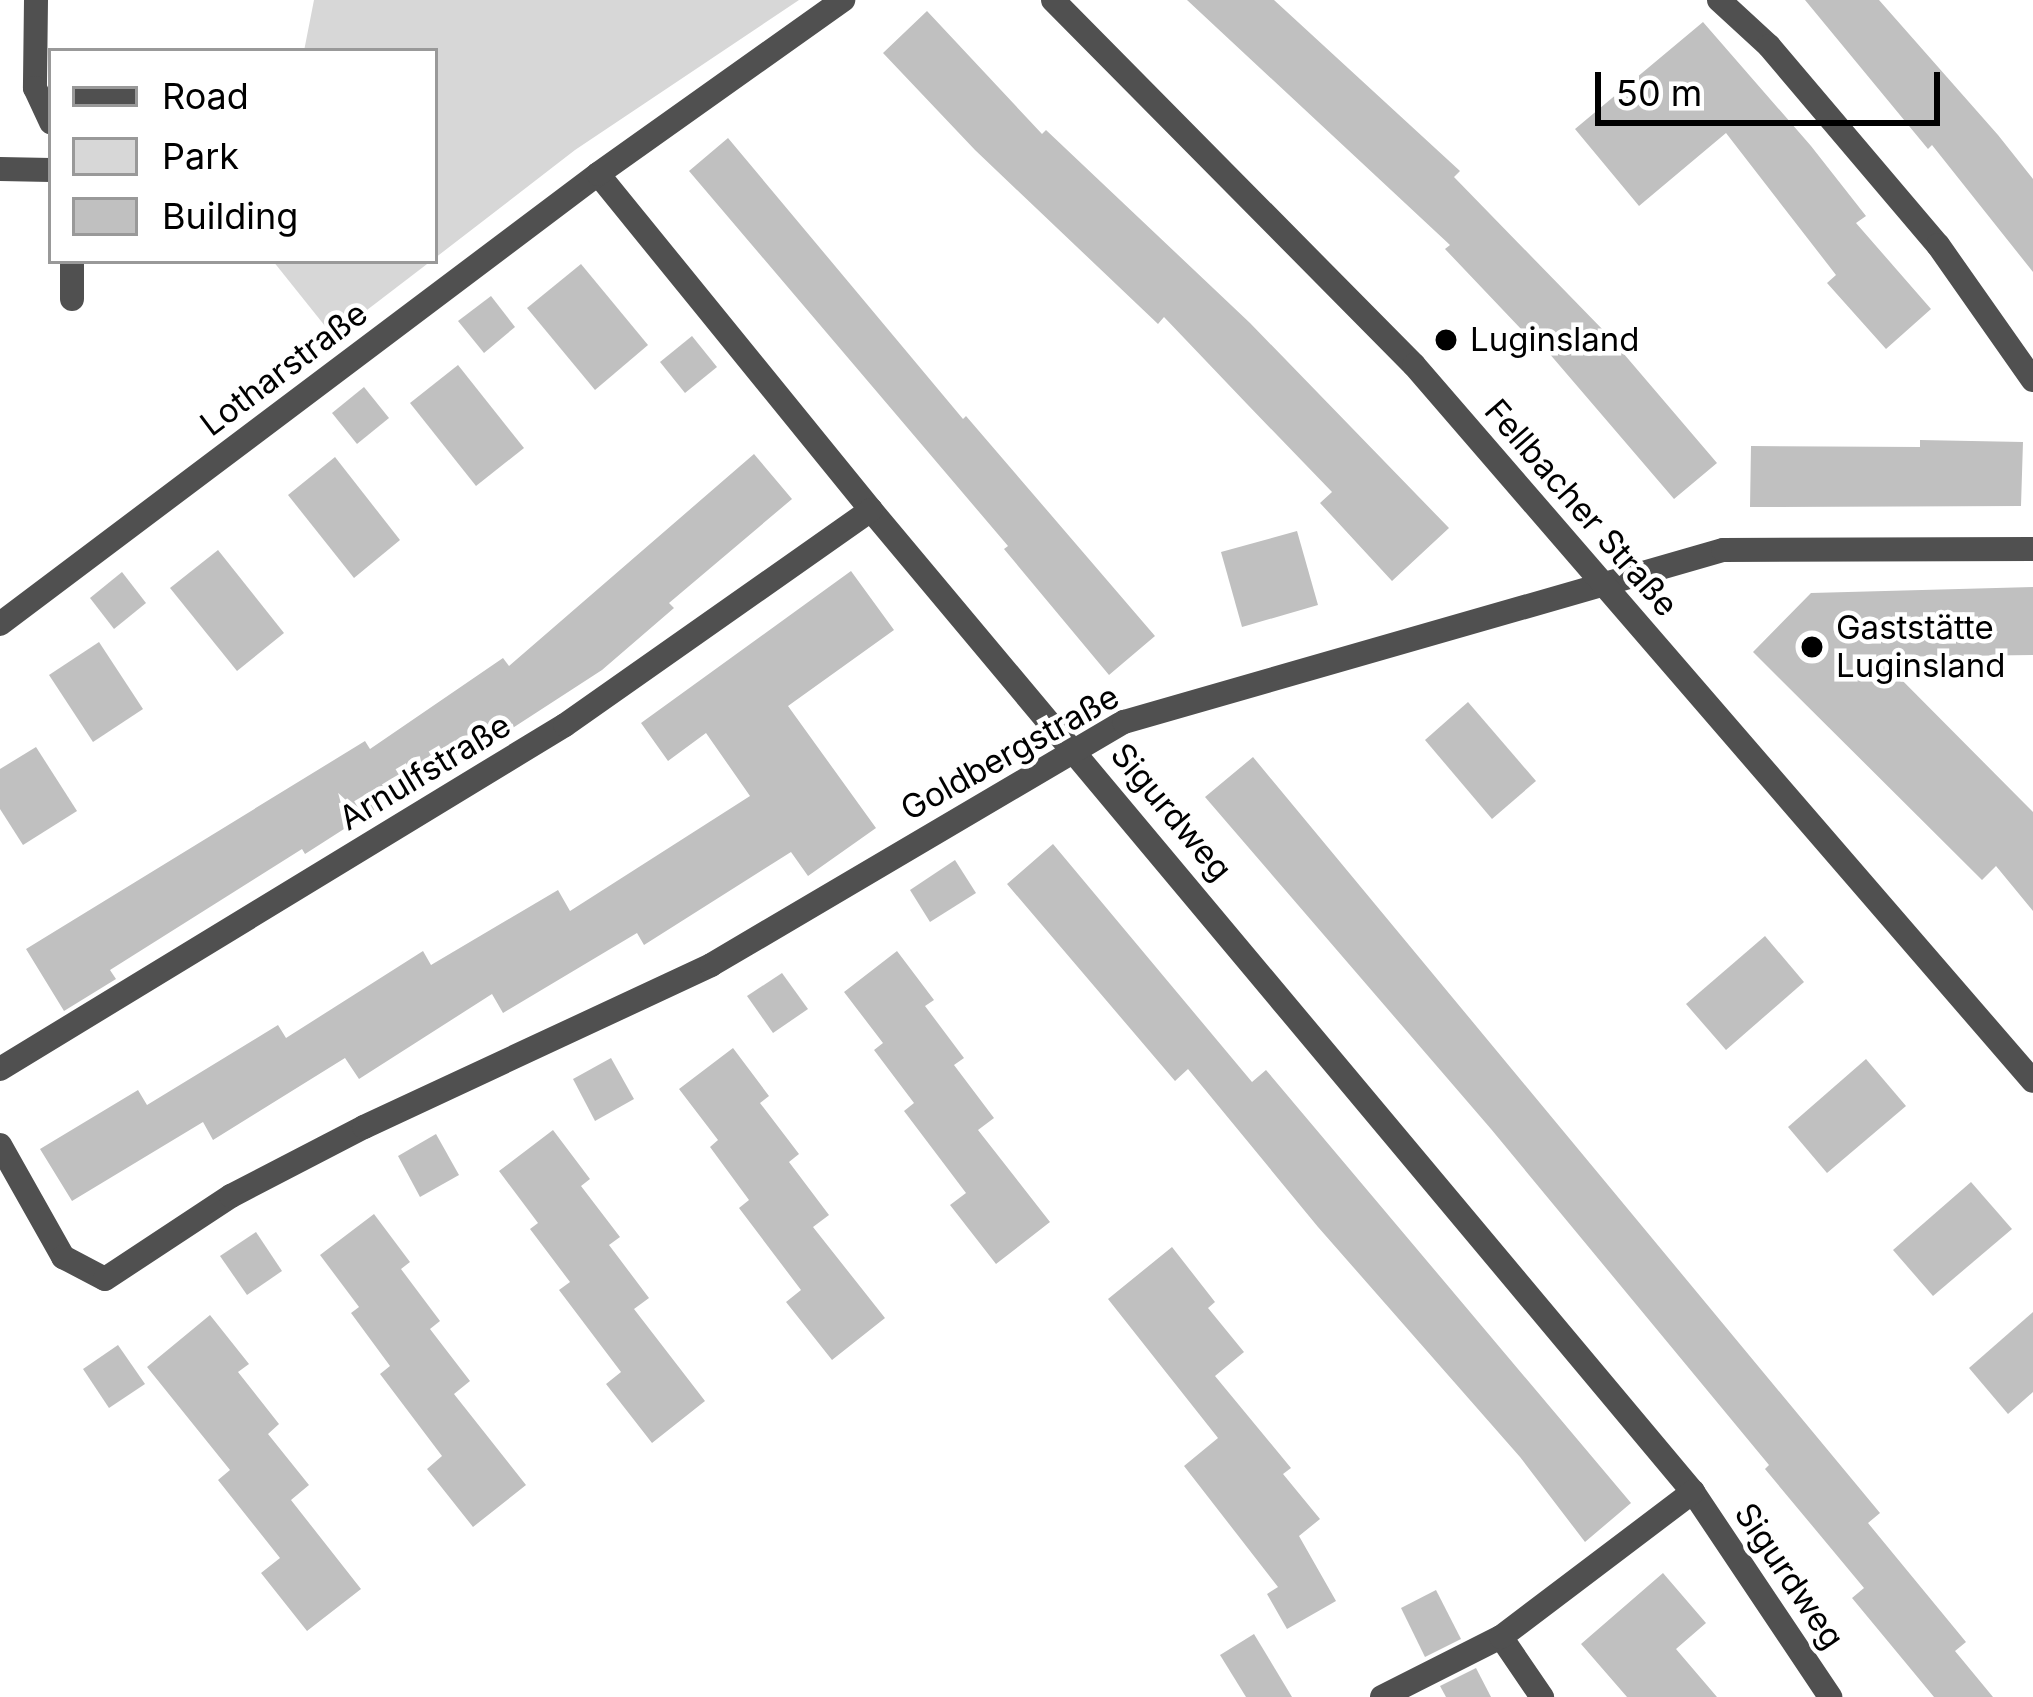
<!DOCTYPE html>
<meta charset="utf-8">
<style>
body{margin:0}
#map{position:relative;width:2033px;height:1697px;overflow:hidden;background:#fff;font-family:Inter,sans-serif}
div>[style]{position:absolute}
.green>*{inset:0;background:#d7d7d7}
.building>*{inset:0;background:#c0c0c0}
.minor>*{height:24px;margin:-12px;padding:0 12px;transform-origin:12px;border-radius:12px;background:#505050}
.tertiary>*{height:24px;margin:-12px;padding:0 12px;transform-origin:12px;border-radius:12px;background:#505050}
.dots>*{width:33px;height:33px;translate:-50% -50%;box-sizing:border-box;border:6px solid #fff;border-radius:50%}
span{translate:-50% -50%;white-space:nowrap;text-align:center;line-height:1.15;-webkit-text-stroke:9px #fff;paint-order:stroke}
.poi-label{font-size:33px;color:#000}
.left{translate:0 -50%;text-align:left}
.street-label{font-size:33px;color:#000}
.legend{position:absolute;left:48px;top:48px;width:390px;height:216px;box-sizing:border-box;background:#fff;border:3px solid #999;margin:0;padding:15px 21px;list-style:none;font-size:36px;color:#000}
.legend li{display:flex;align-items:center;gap:24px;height:60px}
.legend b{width:60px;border:3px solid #999}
.scale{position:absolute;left:1595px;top:72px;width:345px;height:54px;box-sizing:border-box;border:6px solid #000;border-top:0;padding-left:15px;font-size:36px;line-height:42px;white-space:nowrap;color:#000;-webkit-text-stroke:9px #fff;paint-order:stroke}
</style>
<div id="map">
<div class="green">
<i style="clip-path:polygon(314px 0,799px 0,575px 150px,435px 258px,435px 51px,304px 51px)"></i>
<i style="clip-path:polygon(273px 261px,431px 261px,333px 336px)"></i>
</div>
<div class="building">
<i style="clip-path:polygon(1187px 0,1274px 0,1460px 171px,1454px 177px,1606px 333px,1717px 463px,1674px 499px,1542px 345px,1539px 348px,1445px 249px,1450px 245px)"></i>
<i style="clip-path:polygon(1805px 0,1879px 0,1998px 135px,2033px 179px,2033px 272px,1932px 145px,1928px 149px)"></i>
<i style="clip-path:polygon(927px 11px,1042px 134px,1046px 130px,1250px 323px,1449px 528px,1392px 581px,1320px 503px,1332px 492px,1247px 404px,1164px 317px,1158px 324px,975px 150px,883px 53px)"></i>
<i style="clip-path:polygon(1703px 22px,1811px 146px,1866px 216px,1856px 223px,1931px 309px,1886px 349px,1827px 283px,1836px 275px,1726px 133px,1639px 206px,1575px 129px)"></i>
<i style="clip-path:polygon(728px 138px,963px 419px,966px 416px,1155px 636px,1109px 675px,1004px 549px,1008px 546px,689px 171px)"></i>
<i style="clip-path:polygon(581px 264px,648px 345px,595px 390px,527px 308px)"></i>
<i style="clip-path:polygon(491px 296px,515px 327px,484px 353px,458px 321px)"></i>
<i style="clip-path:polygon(692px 336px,717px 367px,685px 393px,660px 362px)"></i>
<i style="clip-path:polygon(458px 365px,524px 448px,476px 486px,410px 403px)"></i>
<i style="clip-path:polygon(364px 387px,389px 418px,357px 444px,332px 413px)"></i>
<i style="clip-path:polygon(1920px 440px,2023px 442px,2021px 506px,1750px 507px,1751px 446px,1920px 447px)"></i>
<i style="clip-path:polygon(754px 454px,792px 499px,669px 603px,674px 608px,602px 670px,451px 768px,447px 763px,305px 854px,302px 849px,110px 970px,116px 979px,64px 1011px,26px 949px,365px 741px,370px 749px,503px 658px,509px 666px)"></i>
<i style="clip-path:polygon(335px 457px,400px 540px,354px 578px,288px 495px)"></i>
<i style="clip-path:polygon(1297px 531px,1318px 605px,1242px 627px,1221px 552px)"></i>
<i style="clip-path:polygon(218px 550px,284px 633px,237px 671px,170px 588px)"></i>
<i style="clip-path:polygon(851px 571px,894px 630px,788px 706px,876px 828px,808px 876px,791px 852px,644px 945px,637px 933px,503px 1013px,492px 994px,359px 1079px,345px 1058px,213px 1140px,203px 1122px,72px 1201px,40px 1149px,138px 1090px,147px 1105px,278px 1025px,286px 1038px,423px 951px,431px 965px,558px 890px,570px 911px,750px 796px,706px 733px,668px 761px,641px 723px)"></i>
<i style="clip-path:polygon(122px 572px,146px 603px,114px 629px,90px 598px)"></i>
<i style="clip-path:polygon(2033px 587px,2033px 655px,1879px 657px,2033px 812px,2033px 911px,1996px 866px,1982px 880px,1753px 652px,1811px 593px)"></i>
<i style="clip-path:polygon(99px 642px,143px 709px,93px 742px,49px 675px)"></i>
<i style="clip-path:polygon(1468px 702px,1536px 781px,1492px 819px,1425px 740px)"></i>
<i style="clip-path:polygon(36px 747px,77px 811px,23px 845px,0 809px,0 769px)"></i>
<i style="clip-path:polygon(1253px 757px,1880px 1513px,1868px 1523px,1966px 1642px,1955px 1651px,1993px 1697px,1934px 1697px,1852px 1598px,1864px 1588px,1765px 1469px,1769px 1465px,1491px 1129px,1205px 797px)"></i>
<i style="clip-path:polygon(1053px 844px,1252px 1082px,1266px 1070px,1631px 1503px,1585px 1542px,1520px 1457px,1318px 1227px,1188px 1069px,1175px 1081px,1007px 884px)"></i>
<i style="clip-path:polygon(955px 860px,976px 893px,930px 922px,910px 890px)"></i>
<i style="clip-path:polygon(1765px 936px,1804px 982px,1726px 1050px,1686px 1004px)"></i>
<i style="clip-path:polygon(897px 951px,934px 1000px,925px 1006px,964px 1058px,954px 1065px,994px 1118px,978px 1130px,1050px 1222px,996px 1264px,950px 1205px,966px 1193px,904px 1111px,914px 1103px,874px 1050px,883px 1043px,844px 992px)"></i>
<i style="clip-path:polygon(782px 973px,808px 1009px,773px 1033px,747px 996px)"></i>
<i style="clip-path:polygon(733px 1048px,769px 1096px,760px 1103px,799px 1154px,789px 1162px,829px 1215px,813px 1227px,885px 1318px,832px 1360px,786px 1302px,801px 1290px,739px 1208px,749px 1200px,710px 1147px,718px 1140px,679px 1089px)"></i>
<i style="clip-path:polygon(611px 1058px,634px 1099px,595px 1121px,573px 1079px)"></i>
<i style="clip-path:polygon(1866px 1059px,1906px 1106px,1827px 1173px,1788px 1127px)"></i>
<i style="clip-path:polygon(553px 1130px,590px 1179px,581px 1186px,620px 1237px,609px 1245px,649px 1298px,634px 1309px,705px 1401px,652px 1443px,606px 1384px,621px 1372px,559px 1290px,570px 1282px,530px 1229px,538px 1223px,499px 1171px)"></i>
<i style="clip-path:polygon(436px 1134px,459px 1175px,420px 1197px,398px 1156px)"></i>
<i style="clip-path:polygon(1971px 1182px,2012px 1229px,1933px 1296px,1893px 1250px)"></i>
<i style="clip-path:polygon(374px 1214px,410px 1262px,401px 1269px,440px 1321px,430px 1329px,470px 1381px,454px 1394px,526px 1485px,473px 1527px,427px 1469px,442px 1456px,380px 1374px,390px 1366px,351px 1313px,359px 1307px,320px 1255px)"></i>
<i style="clip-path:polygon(256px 1232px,282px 1271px,247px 1295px,220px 1256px)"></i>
<i style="clip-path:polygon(1172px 1247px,1215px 1302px,1208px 1308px,1244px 1352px,1215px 1376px,1291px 1468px,1283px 1474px,1320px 1519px,1299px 1536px,1336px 1601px,1287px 1629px,1267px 1594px,1278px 1587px,1184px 1466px,1218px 1438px,1108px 1299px)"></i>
<i style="clip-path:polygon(2033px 1312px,2033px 1392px,2008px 1414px,1969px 1368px)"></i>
<i style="clip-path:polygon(210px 1315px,249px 1364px,238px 1372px,279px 1424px,268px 1434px,309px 1485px,291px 1500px,361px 1589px,307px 1631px,261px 1573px,280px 1558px,218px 1480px,230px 1470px,147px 1367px)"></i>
<i style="clip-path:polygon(118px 1345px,145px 1384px,109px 1408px,83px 1369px)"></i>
<i style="clip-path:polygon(1663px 1573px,1706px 1623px,1676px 1649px,1717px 1697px,1627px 1697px,1581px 1644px)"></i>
<i style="clip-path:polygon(1436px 1590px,1461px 1639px,1425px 1657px,1401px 1608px)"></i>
<i style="clip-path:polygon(1254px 1634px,1292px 1697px,1246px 1697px,1220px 1655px)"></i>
<i style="clip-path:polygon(1476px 1668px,1491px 1697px,1446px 1697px,1440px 1686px)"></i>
</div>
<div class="minor">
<i style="left:36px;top:0;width:88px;rotate:90.7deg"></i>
<i style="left:35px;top:88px;width:38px;rotate:65deg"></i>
<i style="left:1719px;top:0;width:68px;rotate:42.6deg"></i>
<i style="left:1769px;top:46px;width:261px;rotate:49.7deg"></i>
<i style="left:1938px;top:245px;width:165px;rotate:54.9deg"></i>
<i style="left:0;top:169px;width:51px;rotate:1.1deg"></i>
<i style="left:598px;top:174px;width:433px;rotate:50.9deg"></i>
<i style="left:871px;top:510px;width:1281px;rotate:50.07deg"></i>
<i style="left:1693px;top:1492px;width:247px;rotate:56.2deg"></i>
<i style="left:72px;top:299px;width:38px;rotate:-90deg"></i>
<i style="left:0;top:624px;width:748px;rotate:-36.96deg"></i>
<i style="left:598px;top:174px;width:301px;rotate:-35.4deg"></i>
<i style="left:0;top:1069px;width:661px;rotate:-31.34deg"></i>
<i style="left:565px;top:725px;width:374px;rotate:-35.1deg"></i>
<i style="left:0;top:1145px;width:129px;rotate:60.6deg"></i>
<i style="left:63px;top:1257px;width:47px;rotate:27.6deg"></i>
<i style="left:105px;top:1279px;width:151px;rotate:-33.4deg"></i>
<i style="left:231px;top:1196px;width:150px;rotate:-27.4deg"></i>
<i style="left:364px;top:1127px;width:383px;rotate:-25deg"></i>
<i style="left:711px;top:965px;width:479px;rotate:-30.5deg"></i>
<i style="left:1124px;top:722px;width:623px;rotate:-16.02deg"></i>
<i style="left:1723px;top:550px;width:310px;rotate:-0.2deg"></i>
<i style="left:1501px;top:1637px;width:73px;rotate:55.7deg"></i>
<i style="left:1382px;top:1697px;width:133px;rotate:-26.8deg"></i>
<i style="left:1501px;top:1637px;width:241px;rotate:-37.1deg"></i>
</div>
<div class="tertiary">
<i style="left:1053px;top:0;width:513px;rotate:45.32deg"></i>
<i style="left:1414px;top:365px;width:946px;rotate:49.16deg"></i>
</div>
<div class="dots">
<i style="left:1446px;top:340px;background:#000"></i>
<i style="left:1812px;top:647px;background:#000"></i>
</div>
<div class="poi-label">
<span class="left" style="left:1470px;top:340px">Luginsland</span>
<span class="left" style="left:1836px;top:647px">Gaststätte<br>Luginsland</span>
</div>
<div class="street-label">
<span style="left:284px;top:369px;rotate:-37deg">Lotharstraße</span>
<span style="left:1581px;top:508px;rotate:49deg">Fellbacher Straße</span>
<span style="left:1010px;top:753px;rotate:-29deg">Goldbergstraße</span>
<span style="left:425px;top:772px;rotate:-31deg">Arnulfstraße</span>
<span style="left:1171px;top:812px;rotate:50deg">Sigurdweg</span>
<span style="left:1789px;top:1576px;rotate:56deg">Sigurdweg</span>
</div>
<ul class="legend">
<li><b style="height:15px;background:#505050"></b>Road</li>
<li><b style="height:33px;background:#d7d7d7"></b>Park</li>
<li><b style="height:33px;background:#c0c0c0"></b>Building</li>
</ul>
<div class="scale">50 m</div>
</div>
